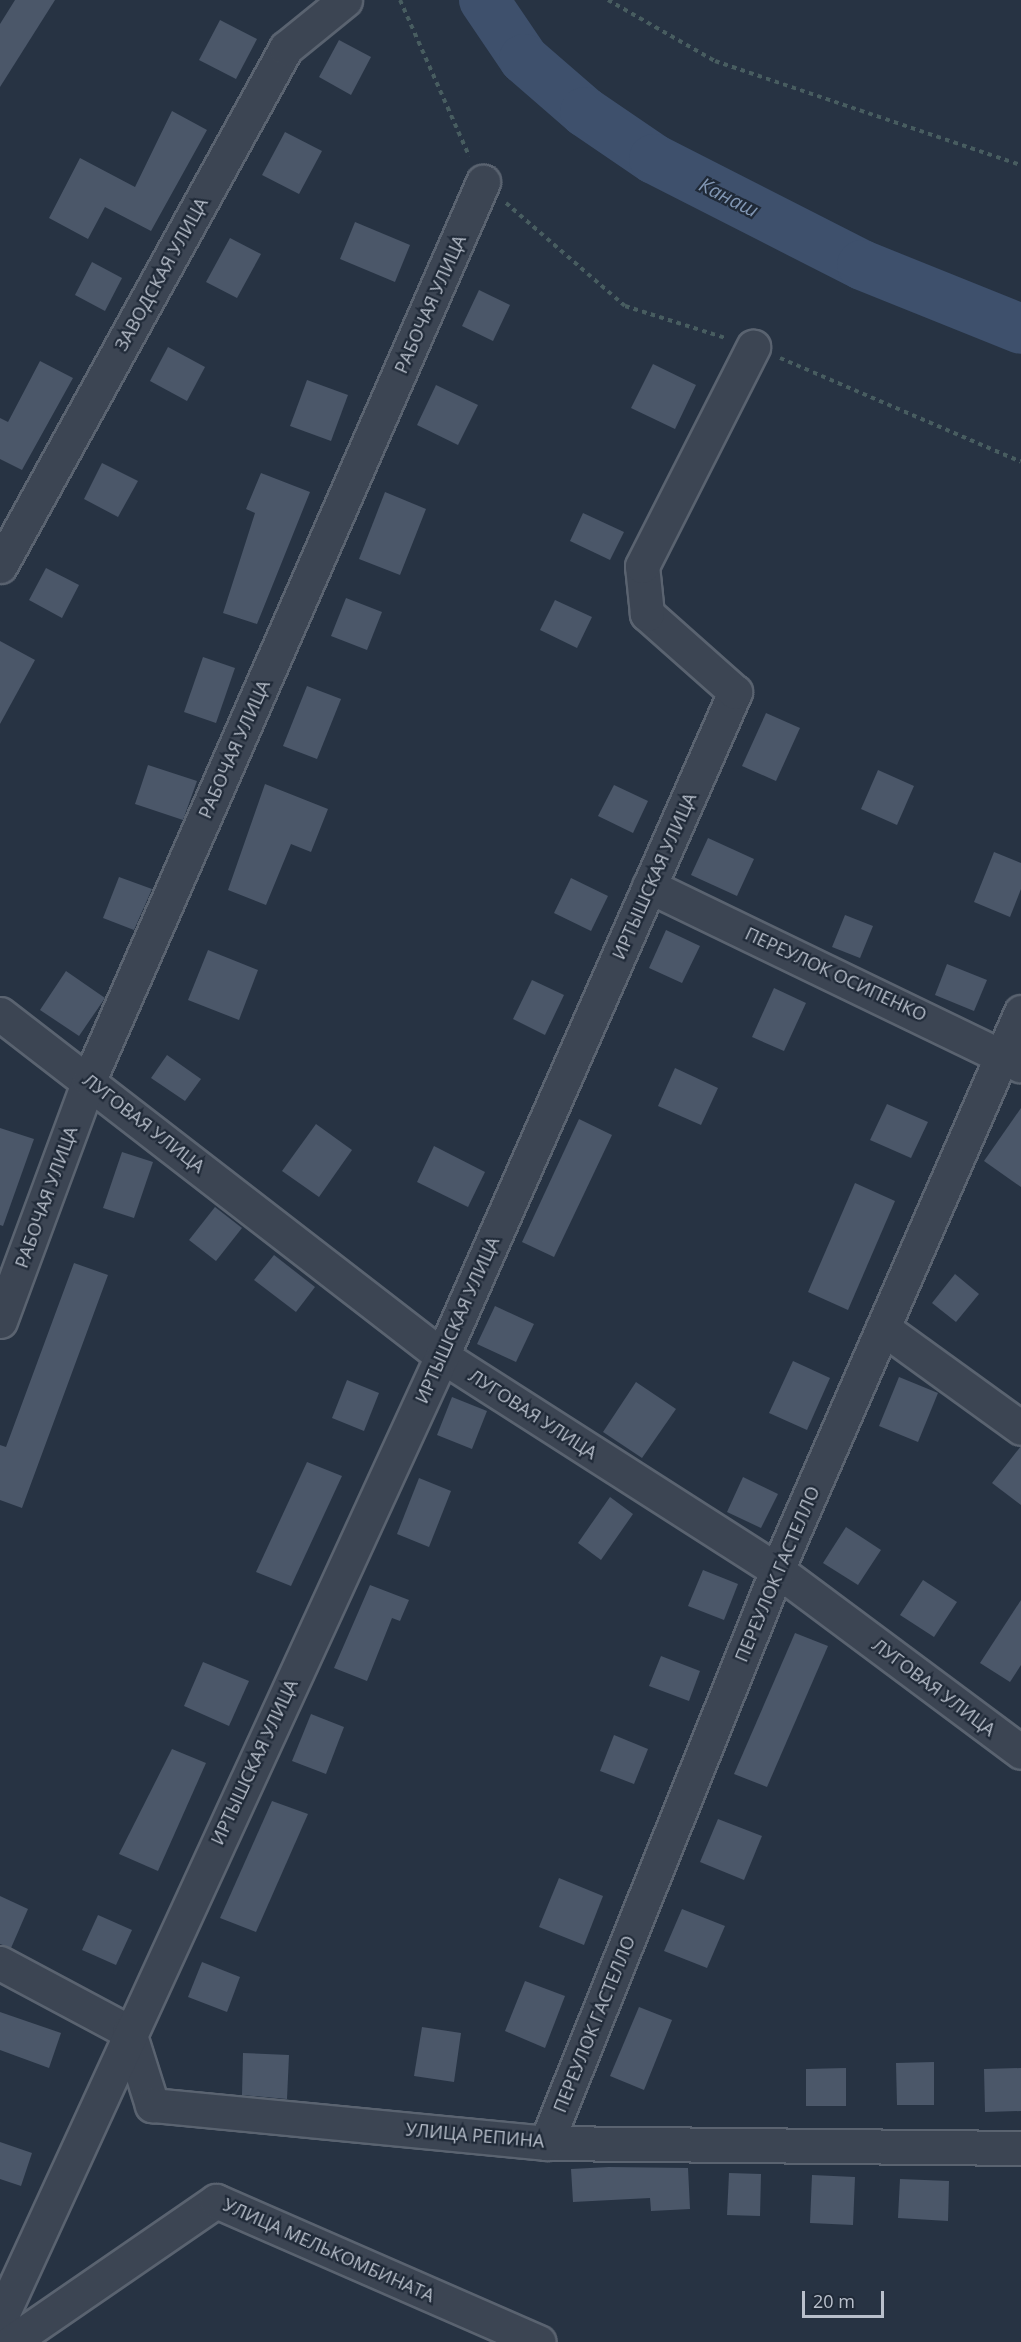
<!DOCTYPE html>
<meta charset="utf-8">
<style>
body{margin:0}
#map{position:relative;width:1021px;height:2342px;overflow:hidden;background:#273343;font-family:"Open Sans",sans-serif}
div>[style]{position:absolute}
.river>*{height:50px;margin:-25px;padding:0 25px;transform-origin:25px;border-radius:25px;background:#3e506c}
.building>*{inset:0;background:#4b5769}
.path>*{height:4px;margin-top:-2px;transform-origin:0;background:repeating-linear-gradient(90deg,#485d60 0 4.5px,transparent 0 9px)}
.roads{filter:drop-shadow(2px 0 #5a6370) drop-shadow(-2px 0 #5a6370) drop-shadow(0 2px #5a6370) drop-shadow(0 -2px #5a6370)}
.minor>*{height:33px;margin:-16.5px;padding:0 16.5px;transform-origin:16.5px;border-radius:16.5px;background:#3c4553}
span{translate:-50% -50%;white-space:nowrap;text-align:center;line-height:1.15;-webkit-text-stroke:4.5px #202a38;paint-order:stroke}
.street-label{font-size:18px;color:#b9c0cc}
.water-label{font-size:20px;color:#8196b3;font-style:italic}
.scale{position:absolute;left:802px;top:2291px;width:82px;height:27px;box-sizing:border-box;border:3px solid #b9c0cc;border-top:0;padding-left:8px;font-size:18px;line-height:21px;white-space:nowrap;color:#b9c0cc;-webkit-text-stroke:4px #202a38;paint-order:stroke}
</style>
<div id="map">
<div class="river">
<i style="left:484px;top:0;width:71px;rotate:55.9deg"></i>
<i style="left:524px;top:59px;width:81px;rotate:41deg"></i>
<i style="left:585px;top:112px;width:83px;rotate:34.3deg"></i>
<i style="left:654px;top:159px;width:233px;rotate:27deg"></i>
<i style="left:862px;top:265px;width:171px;rotate:21.9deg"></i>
</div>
<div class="building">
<i style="clip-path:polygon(15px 0,55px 0,0 87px,0 24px)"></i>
<i style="clip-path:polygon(220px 20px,257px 39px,236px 79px,199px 60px)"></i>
<i style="clip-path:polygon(339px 40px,371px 57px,351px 95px,319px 77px)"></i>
<i style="clip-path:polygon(172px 111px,207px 130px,151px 231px,105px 207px,88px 239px,49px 218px,80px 158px,135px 187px)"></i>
<i style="clip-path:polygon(285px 132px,322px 151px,299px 194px,262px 175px)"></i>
<i style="clip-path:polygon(355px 222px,410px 245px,395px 282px,340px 259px)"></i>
<i style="clip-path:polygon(230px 238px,261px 254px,237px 298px,206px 282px)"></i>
<i style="clip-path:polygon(92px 262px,122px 278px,105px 311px,75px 295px)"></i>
<i style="clip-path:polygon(479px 290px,510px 305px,493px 341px,462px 326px)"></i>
<i style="clip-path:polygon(168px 347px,205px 367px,187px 401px,150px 381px)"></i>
<i style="clip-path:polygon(40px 361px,73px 378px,22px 470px,0 459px,0 418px,8px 422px)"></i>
<i style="clip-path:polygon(653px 364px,696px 385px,675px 429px,631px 408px)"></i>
<i style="clip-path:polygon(307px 380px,348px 395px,331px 441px,290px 426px)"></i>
<i style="clip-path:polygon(436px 385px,478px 405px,458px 445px,417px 425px)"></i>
<i style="clip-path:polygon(102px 463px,138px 481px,118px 517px,84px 499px)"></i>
<i style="clip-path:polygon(261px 473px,310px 492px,257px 624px,223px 613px,255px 513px,246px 509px)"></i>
<i style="clip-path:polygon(385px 492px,426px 509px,400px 575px,359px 559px)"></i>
<i style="clip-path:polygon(583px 513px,624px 532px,610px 560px,570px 541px)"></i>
<i style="clip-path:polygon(46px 568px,79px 585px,62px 618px,29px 600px)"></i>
<i style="clip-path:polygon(346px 598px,382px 612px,367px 650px,331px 636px)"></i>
<i style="clip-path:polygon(555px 600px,592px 617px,577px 648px,540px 630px)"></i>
<i style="clip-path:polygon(0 641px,35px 660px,0 724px)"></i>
<i style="clip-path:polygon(203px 657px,235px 668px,216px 723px,184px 712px)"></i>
<i style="clip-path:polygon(307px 686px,341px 699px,317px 759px,283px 746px)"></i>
<i style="clip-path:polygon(766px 713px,800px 728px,776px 781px,742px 766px)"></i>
<i style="clip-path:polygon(148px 765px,197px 781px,183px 820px,135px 804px)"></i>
<i style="clip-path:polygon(878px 770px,914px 786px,897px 825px,861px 809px)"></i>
<i style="clip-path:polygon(265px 784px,328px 809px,311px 852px,291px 844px,266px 905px,228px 890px)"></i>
<i style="clip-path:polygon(614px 785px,648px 801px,633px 833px,598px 816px)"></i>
<i style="clip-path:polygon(708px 838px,754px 859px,737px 896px,691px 875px)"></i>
<i style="clip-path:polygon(994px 852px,1021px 863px,1021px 889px,1010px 917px,974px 902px)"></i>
<i style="clip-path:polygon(119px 877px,152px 889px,134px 930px,103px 918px)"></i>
<i style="clip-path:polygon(571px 878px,608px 896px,591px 931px,554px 913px)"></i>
<i style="clip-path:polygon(845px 915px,873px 926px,860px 958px,832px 947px)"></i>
<i style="clip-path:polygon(666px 930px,700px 946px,682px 983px,649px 968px)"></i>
<i style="clip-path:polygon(208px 950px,258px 970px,239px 1020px,188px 1000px)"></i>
<i style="clip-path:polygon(947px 964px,987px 980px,974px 1011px,935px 995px)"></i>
<i style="clip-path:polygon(66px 971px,105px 998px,79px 1036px,40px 1010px)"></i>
<i style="clip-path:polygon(532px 980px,564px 995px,545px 1035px,513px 1019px)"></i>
<i style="clip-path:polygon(774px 988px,806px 1003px,784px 1051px,752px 1037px)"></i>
<i style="clip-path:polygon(167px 1055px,201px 1079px,185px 1101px,151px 1078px)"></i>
<i style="clip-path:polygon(675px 1068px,718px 1088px,701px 1125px,658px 1106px)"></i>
<i style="clip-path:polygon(887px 1104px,928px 1122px,911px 1158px,870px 1140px)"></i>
<i style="clip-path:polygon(1021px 1108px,1021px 1187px,984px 1161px)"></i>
<i style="clip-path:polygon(579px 1119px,612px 1135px,554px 1257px,522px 1242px)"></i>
<i style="clip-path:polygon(316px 1124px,352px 1150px,319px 1197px,282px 1171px)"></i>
<i style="clip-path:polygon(0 1128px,34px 1139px,3px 1226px,0 1225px)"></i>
<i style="clip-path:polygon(434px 1146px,485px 1172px,468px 1207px,417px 1182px)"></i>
<i style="clip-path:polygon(122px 1152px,153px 1162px,134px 1218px,103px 1208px)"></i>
<i style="clip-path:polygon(855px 1183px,895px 1201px,848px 1310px,808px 1292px)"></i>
<i style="clip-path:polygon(215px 1207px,242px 1228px,216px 1261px,189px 1240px)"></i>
<i style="clip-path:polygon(274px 1255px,315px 1287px,296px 1312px,254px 1280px)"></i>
<i style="clip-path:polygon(74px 1263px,108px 1275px,22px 1508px,0 1500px,0 1445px,6px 1447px)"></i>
<i style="clip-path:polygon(955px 1274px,979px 1294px,956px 1322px,932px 1303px)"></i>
<i style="clip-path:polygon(495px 1306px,534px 1324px,516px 1362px,477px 1344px)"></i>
<i style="clip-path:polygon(793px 1361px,830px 1378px,807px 1430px,769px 1413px)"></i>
<i style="clip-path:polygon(899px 1377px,938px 1393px,918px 1442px,879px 1426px)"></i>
<i style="clip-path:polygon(347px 1380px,379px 1393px,364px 1431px,332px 1418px)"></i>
<i style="clip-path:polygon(636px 1382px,676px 1409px,642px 1458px,603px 1432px)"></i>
<i style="clip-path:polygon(452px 1397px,487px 1411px,472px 1449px,437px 1435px)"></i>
<i style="clip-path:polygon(1021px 1446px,1021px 1505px,992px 1483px)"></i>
<i style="clip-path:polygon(307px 1462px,342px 1476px,291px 1586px,256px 1572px)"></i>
<i style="clip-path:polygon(743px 1477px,778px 1494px,761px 1528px,727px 1512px)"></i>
<i style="clip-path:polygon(419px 1478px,451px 1491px,429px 1547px,397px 1534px)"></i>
<i style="clip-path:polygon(610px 1497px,633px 1514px,601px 1560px,578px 1543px)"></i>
<i style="clip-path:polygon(846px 1527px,881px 1550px,858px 1585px,823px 1563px)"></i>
<i style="clip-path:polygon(703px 1570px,738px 1584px,724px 1620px,688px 1606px)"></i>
<i style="clip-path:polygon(923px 1580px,957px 1602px,934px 1637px,900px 1615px)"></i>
<i style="clip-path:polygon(370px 1585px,409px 1600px,400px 1621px,392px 1618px,367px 1681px,334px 1668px)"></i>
<i style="clip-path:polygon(1021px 1600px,1021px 1665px,1010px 1682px,980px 1663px)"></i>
<i style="clip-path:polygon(795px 1633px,828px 1646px,767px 1787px,734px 1774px)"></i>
<i style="clip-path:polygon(661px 1656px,700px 1671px,689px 1701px,649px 1686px)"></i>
<i style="clip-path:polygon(203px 1662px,249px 1681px,229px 1726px,184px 1706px)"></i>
<i style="clip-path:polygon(311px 1714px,344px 1727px,326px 1774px,292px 1761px)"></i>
<i style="clip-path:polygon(614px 1735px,648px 1749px,634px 1784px,600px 1771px)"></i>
<i style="clip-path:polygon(172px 1749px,206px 1763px,158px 1871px,119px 1854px)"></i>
<i style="clip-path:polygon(272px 1801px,308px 1814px,256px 1932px,220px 1918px)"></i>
<i style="clip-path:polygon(718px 1819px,762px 1836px,744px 1880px,700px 1862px)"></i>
<i style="clip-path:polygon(559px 1878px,603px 1896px,584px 1945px,539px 1927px)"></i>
<i style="clip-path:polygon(0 1896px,28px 1909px,11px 1948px,0 1944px)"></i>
<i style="clip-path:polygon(682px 1909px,725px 1926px,707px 1968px,664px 1951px)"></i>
<i style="clip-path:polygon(98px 1915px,132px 1930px,116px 1965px,82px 1950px)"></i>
<i style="clip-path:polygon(202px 1962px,240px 1977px,227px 2012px,188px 1997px)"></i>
<i style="clip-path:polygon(525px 1981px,565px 1996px,545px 2048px,505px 2031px)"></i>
<i style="clip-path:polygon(639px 2007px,672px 2020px,644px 2090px,610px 2076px)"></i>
<i style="clip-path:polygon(0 2012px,61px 2033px,49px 2068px,0 2050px)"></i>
<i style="clip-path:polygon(422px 2027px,461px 2033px,454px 2082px,414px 2076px)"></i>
<i style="clip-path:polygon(243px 2053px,289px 2055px,287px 2099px,242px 2095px)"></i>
<i style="clip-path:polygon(934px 2062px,934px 2105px,897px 2105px,896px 2063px)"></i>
<i style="clip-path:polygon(846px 2068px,846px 2106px,806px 2106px,806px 2069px)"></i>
<i style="clip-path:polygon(1021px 2068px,1021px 2111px,985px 2112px,984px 2069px)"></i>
<i style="clip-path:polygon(0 2142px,32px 2153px,21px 2186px,0 2179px)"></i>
<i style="clip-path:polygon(609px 2167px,688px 2168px,690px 2209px,651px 2211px,650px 2198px,573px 2202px,571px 2169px)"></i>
<i style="clip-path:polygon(729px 2173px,761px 2174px,760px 2216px,727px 2215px)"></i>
<i style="clip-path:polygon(812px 2175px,855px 2177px,853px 2225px,810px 2223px)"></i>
<i style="clip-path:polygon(900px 2179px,949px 2181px,948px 2221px,898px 2218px)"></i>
</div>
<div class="path">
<i style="left:400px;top:0;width:171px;rotate:66.1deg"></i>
<i style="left:608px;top:0;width:123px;rotate:29.7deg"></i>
<i style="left:715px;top:61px;width:323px;rotate:18.8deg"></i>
<i style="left:506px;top:203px;width:157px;rotate:40.9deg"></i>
<i style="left:625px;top:306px;width:105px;rotate:17.7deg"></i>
<i style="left:780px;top:358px;width:262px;rotate:23.3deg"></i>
</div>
<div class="roads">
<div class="minor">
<i style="left:0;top:566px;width:592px;rotate:-61.1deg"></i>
<i style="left:286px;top:48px;width:76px;rotate:-39.1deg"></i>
<i style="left:649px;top:886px;width:412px;rotate:25.8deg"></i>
<i style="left:0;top:1014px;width:559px;rotate:37.73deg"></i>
<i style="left:442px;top:1356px;width:398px;rotate:32.6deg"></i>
<i style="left:777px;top:1570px;width:304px;rotate:36.7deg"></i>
<i style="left:0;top:1321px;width:257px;rotate:-69.7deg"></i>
<i style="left:89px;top:1080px;width:981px;rotate:-66.31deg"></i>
<i style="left:883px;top:1328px;width:170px;rotate:35.9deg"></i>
<i style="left:0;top:1963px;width:146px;rotate:28.1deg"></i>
<i style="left:129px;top:2032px;width:77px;rotate:72.5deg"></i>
<i style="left:152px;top:2105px;width:396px;rotate:5.5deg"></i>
<i style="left:546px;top:2143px;width:475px;rotate:0.6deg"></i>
<i style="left:546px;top:2143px;width:618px;rotate:-68.04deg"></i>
<i style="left:777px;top:1570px;width:609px;rotate:-66.38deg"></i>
<i style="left:0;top:2319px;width:1060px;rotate:-65.35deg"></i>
<i style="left:442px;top:1356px;width:726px;rotate:-66.19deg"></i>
<i style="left:735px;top:692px;width:118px;rotate:-138.4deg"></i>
<i style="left:647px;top:614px;width:48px;rotate:-95.9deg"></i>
<i style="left:642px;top:566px;width:246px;rotate:-63.1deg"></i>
<i style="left:11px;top:2342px;width:249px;rotate:-34.5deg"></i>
<i style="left:216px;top:2201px;width:352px;rotate:23.6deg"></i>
</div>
</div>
<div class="street-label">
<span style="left:161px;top:274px;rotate:-61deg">ЗАВОДСКАЯ УЛИЦА</span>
<span style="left:430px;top:304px;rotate:-66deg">РАБОЧАЯ УЛИЦА</span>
<span style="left:234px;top:749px;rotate:-66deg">РАБОЧАЯ УЛИЦА</span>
<span style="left:654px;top:876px;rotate:-66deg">ИРТЫШСКАЯ УЛИЦА</span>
<span style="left:836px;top:974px;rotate:25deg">ПЕРЕУЛОК ОСИПЕНКО</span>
<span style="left:144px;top:1123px;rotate:38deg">ЛУГОВАЯ УЛИЦА</span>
<span style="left:46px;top:1197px;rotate:-70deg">РАБОЧАЯ УЛИЦА</span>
<span style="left:457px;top:1320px;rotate:-66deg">ИРТЫШСКАЯ УЛИЦА</span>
<span style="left:533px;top:1414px;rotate:33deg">ЛУГОВАЯ УЛИЦА</span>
<span style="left:777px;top:1574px;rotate:-67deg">ПЕРЕУЛОК ГАСТЕЛЛО</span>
<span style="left:934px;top:1687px;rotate:37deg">ЛУГОВАЯ УЛИЦА</span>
<span style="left:254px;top:1762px;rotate:-65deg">ИРТЫШСКАЯ УЛИЦА</span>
<span style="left:594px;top:2024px;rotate:-68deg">ПЕРЕУЛОК ГАСТЕЛЛО</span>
<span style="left:475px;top:2135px;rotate:5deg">УЛИЦА РЕПИНА</span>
<span style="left:329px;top:2250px;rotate:24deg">УЛИЦА МЕЛЬКОМБИНАТА</span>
</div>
<div class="water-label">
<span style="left:729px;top:197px;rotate:27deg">Канаш</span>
</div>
<div class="scale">20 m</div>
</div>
